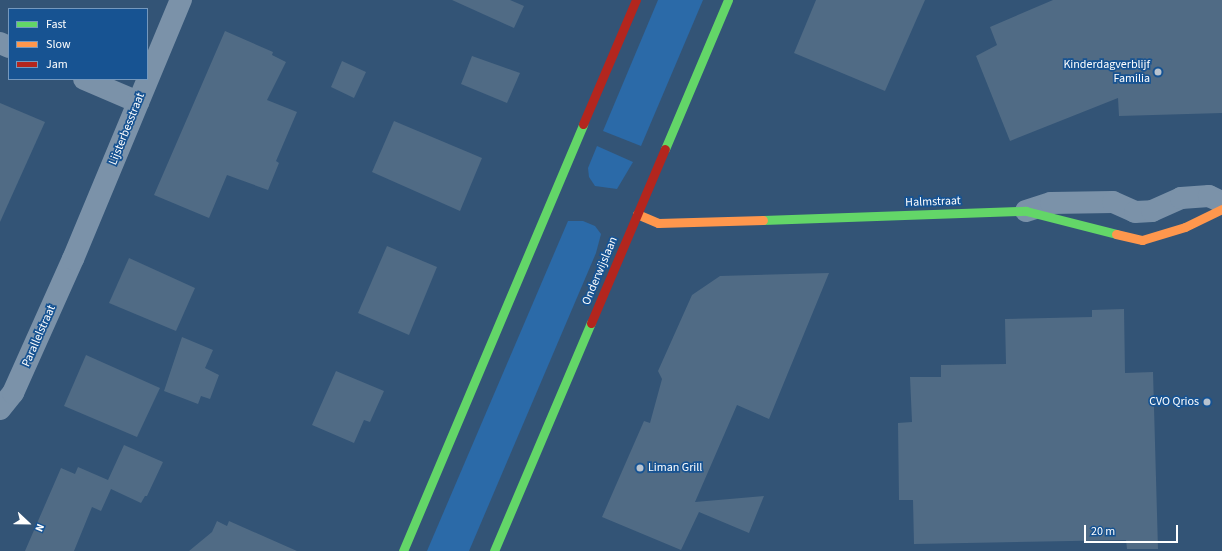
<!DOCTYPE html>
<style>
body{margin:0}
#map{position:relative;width:1222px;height:551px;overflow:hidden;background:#335476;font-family:"Source Sans 3",sans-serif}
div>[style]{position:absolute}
.green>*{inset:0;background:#2b6aa8}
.building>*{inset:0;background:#506b85}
.street>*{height:22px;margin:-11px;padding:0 11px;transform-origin:11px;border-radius:11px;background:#7b92a9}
.fast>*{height:9px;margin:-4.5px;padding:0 4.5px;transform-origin:4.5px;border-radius:4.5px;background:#63d668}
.slow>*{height:9px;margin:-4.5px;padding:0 4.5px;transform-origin:4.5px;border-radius:4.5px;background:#ff974d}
.jam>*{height:9px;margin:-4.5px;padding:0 4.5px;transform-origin:4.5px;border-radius:4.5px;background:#b3261e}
.dots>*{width:11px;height:11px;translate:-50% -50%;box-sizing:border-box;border:2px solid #175392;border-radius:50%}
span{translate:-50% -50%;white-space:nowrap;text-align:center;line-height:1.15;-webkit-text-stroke:3.5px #175392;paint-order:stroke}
.poi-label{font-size:12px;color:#fff}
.right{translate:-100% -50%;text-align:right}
.left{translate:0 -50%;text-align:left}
.street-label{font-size:12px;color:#fff}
.legend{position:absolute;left:8px;top:8px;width:140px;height:72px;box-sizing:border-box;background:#175392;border:1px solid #7498be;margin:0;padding:5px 7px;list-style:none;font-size:12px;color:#fff}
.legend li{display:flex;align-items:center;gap:8px;height:20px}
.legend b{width:20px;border:1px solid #7498be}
.north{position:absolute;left:8px;top:503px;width:40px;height:40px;-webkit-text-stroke:3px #175392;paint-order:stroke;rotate:112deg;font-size:11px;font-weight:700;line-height:16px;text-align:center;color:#fff}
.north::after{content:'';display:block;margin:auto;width:14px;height:18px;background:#fff;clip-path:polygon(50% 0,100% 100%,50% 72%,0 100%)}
.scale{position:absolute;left:1084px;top:525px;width:94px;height:18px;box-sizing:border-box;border:2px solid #fff;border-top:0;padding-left:5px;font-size:12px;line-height:14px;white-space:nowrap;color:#fff;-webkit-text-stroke:3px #175392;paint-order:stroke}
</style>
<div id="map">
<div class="green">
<i style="clip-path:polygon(658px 0,703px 0,641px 146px,603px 131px)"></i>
<i style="clip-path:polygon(597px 146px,633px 162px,617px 189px,595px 186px,589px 177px,588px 168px)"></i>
<i style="clip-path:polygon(568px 221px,583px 221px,595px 226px,601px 234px,596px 253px,469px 551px,427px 551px)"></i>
</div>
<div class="building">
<i style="clip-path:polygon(452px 0,510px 0,524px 6px,514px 28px)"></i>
<i style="clip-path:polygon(816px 0,925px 0,885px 91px,794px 53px)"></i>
<i style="clip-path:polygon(1053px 0,1222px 0,1222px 113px,1119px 116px,1118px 98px,1010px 141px,976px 56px,997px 45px,990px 27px)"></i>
<i style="clip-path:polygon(225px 31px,273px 52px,272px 55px,286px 62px,267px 100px,297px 112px,276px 161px,279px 163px,268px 190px,227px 175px,209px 218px,154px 195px)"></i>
<i style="clip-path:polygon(472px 56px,520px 73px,507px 103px,461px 84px)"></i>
<i style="clip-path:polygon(342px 61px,366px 72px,354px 98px,331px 87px)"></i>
<i style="clip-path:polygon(0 103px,45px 122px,0 222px)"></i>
<i style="clip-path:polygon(394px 121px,482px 158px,460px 211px,372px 172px)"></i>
<i style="clip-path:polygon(387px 246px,437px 267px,409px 335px,358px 313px)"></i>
<i style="clip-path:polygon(129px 258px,195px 288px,176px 331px,109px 303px)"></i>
<i style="clip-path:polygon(829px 273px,769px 419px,737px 405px,695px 502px,764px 496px,749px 533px,699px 512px,681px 550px,602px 517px,644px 421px,650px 423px,662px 379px,658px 371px,692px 295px,720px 276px)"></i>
<i style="clip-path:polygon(1124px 309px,1125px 373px,1153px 372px,1158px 549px,1127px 549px,1126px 540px,914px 544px,913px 500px,899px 500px,898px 423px,912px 422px,910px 377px,941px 377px,941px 365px,1006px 364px,1005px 319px,1092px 317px,1092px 310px)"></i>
<i style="clip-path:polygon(182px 337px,213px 350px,205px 368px,219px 375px,210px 399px,201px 396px,198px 404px,164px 391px)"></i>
<i style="clip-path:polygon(86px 355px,160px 388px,137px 437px,64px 406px)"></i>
<i style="clip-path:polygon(336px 371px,384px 391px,370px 422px,364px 420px,354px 443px,312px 425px)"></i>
<i style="clip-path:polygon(124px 445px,163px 462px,147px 496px,145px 496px,141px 503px,111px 489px,101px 511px,92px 507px,74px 551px,25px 551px,61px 468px,75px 474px,78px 467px,108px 480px)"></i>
<i style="clip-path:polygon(217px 521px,227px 526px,229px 521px,297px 551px,189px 551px,212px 532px)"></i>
</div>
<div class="street">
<i style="left:0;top:43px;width:10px;rotate:24deg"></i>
<i style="left:84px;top:79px;width:59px;rotate:23.1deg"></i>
<i style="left:1026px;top:211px;width:26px;rotate:-18deg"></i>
<i style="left:1051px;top:203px;width:62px;rotate:-0.9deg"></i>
<i style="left:1113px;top:202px;width:24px;rotate:24deg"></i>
<i style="left:1135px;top:212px;width:17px;rotate:-3deg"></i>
<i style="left:1152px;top:211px;width:32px;rotate:-24deg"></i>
<i style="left:1181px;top:198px;width:28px;rotate:-4deg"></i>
<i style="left:1209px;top:196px;width:14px;rotate:25deg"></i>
<i style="left:0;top:409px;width:21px;rotate:-51deg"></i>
<i style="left:13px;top:393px;width:147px;rotate:-65.9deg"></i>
<i style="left:73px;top:259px;width:281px;rotate:-67.4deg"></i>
</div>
<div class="fast">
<i style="left:665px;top:149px;width:162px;rotate:-67.1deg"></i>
<i style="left:763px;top:220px;width:263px;rotate:-2deg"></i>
<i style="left:1026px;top:211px;width:93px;rotate:14.3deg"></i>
<i style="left:403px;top:551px;width:463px;rotate:-67.1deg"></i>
<i style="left:494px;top:551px;width:248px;rotate:-67deg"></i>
</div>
<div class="slow">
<i style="left:637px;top:214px;width:23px;rotate:23deg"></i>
<i style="left:658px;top:223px;width:105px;rotate:-1.6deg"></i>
<i style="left:1116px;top:234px;width:27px;rotate:13deg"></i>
<i style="left:1142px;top:240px;width:45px;rotate:-16.8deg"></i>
<i style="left:1185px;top:227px;width:41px;rotate:-25.9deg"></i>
</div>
<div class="jam">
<i style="left:583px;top:124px;width:135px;rotate:-66.9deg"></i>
<i style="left:591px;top:323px;width:189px;rotate:-67deg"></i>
</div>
<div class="dots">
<i style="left:1158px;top:72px;background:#b8c3cf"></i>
<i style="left:1207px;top:402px;background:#b8c3cf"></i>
<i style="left:640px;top:468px;background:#b8c3cf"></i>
</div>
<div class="poi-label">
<span class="right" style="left:1150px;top:72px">Kinderdagverblijf<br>Familia</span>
<span class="right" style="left:1199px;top:402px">CVO Qrios</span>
<span class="left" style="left:648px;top:468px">Liman Grill</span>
</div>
<div class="street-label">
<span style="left:127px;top:129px;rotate:-68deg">Lijsterbesstraat</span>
<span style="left:933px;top:202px;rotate:-2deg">Halmstraat</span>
<span style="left:600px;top:271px;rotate:-67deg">Onderwijslaan</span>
<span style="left:39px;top:336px;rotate:-66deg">Parallelstraat</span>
</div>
<ul class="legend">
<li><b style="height:5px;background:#63d668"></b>Fast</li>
<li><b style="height:5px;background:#ff974d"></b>Slow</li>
<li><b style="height:5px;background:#b3261e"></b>Jam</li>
</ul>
<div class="north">N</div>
<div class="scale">20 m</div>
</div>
